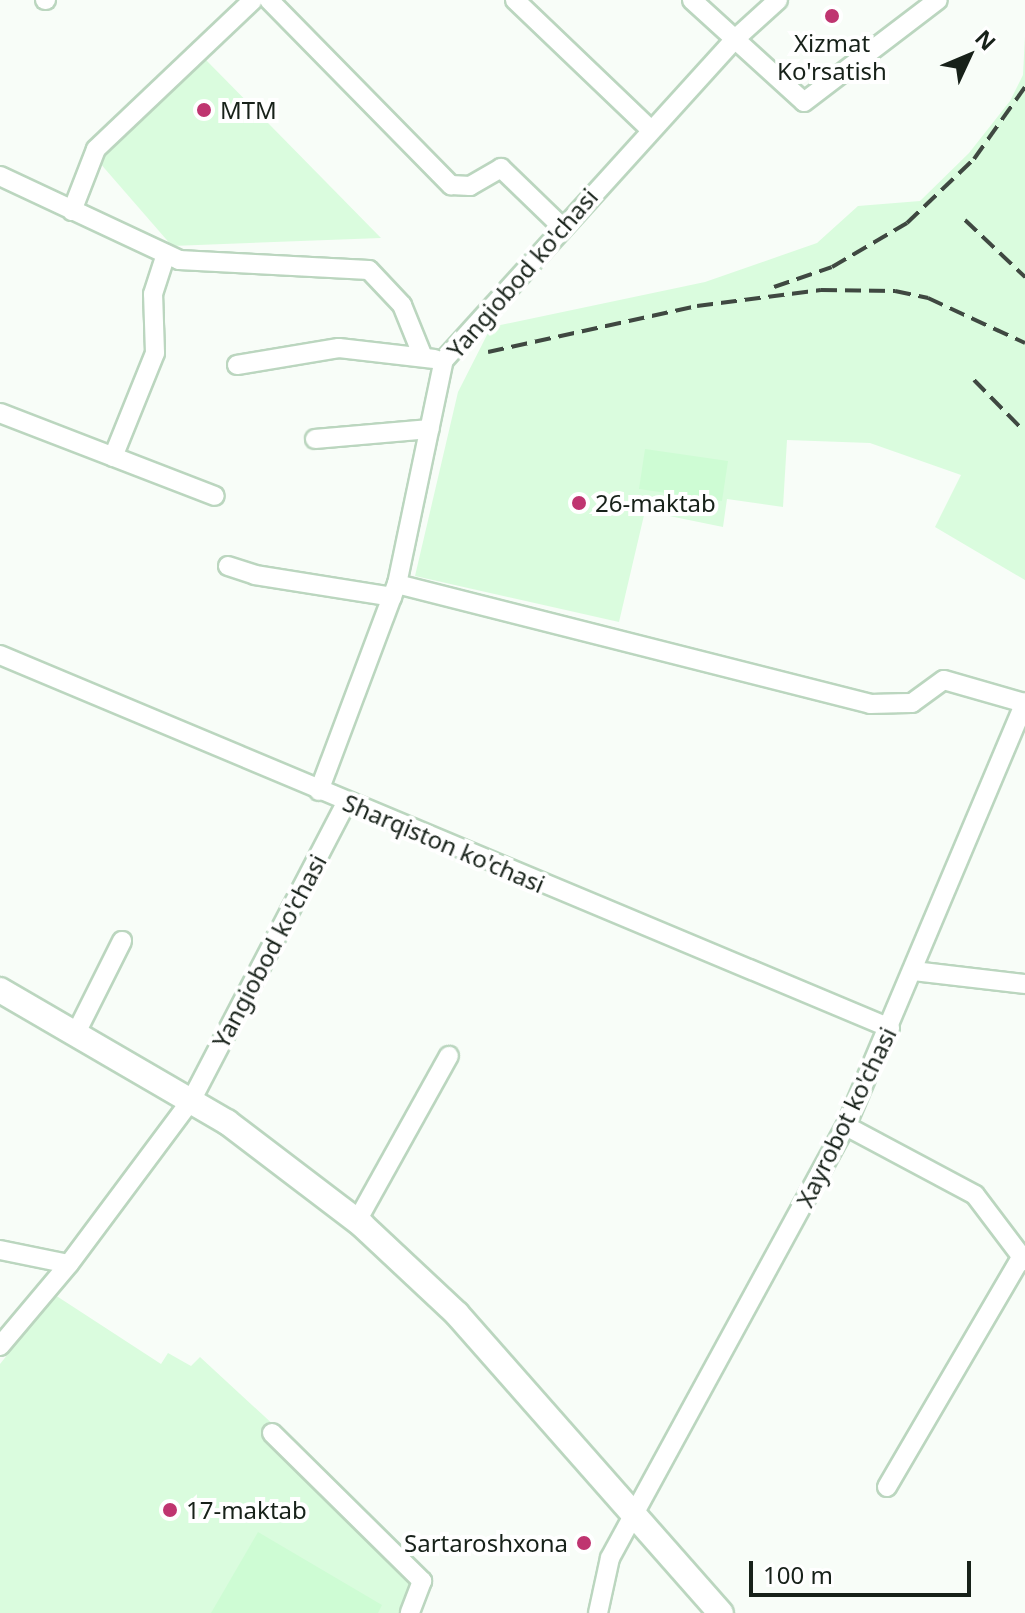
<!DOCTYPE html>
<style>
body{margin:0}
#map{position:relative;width:1025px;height:1613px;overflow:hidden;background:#f8fdf8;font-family:"Noto Sans",sans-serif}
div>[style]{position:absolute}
.built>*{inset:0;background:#dafcde}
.green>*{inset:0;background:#cefcd4}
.roads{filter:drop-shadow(2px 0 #bbd6bf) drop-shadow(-2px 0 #bbd6bf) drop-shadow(0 2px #bbd6bf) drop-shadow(0 -2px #bbd6bf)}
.minor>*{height:18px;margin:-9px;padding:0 9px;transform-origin:9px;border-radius:9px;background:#fff}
.major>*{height:24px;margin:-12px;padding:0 12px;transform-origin:12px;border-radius:12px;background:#fff}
.rail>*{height:4px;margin-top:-2px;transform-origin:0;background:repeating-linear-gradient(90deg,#3f4841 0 16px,transparent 0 24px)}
.dots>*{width:22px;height:22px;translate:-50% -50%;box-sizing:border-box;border:4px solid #fff;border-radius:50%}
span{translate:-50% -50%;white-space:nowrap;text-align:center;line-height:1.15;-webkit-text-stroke:8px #fff;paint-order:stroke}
.poi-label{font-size:24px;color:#172119}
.left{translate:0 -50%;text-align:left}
.right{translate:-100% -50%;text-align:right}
.street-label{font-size:24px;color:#172119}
.north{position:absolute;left:929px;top:16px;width:80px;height:80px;-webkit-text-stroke:6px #fff;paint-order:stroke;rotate:46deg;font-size:22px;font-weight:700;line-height:32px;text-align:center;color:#172119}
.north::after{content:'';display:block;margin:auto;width:28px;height:36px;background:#172119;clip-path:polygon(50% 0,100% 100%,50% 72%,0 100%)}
.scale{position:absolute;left:749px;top:1561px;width:222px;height:36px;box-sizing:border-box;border:4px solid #172119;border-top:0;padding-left:10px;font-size:24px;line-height:28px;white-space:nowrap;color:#172119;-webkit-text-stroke:6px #fff;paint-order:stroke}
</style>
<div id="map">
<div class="built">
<i style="clip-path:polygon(1025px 36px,1025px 580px,935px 527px,961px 475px,870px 443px,787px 440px,783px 507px,727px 499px,723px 527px,645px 511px,619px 622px,415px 576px,458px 392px,491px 327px,705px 282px,817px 243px,858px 206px,920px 201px,969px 153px,1010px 101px,1023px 75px)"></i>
<i style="clip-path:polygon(205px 59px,381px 238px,172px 246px,99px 162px)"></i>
<i style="clip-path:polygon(55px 1295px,161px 1364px,168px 1353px,191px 1366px,200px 1357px,277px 1428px,269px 1437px,411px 1583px,403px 1613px,0 1613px,0 1364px)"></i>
</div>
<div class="green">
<i style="clip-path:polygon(645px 449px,728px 461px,722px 501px,639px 489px)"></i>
<i style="clip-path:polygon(258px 1532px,382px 1605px,378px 1613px,211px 1613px)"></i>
</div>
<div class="roads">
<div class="minor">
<i style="left:45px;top:0;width:1px"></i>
<i style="left:269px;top:0;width:260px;rotate:45.5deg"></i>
<i style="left:451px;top:185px;width:19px;rotate:3deg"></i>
<i style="left:470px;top:186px;width:36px;rotate:-30deg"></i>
<i style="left:501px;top:168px;width:83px;rotate:44deg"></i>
<i style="left:515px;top:0;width:188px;rotate:43.7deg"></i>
<i style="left:692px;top:0;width:151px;rotate:42.3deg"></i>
<i style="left:804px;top:102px;width:168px;rotate:-37.3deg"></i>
<i style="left:0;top:176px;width:198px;rotate:25.1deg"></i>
<i style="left:179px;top:260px;width:190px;rotate:3deg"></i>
<i style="left:369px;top:270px;width:48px;rotate:46.7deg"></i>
<i style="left:402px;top:305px;width:56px;rotate:68deg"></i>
<i style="left:72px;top:211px;width:66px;rotate:-68.8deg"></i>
<i style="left:96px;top:149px;width:216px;rotate:-43.5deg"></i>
<i style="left:237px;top:365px;width:103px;rotate:-9.5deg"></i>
<i style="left:339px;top:348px;width:96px;rotate:6.6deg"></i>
<i style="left:0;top:413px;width:230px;rotate:21.1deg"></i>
<i style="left:315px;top:439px;width:115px;rotate:-5deg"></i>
<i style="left:113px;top:457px;width:112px;rotate:-68deg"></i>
<i style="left:155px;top:353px;width:59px;rotate:-91.9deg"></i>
<i style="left:153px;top:294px;width:42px;rotate:-72deg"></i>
<i style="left:228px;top:566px;width:28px;rotate:18deg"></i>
<i style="left:255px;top:575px;width:139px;rotate:9.1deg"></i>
<i style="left:397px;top:584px;width:488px;rotate:14.2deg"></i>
<i style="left:870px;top:704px;width:42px;rotate:-1.4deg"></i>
<i style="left:912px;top:703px;width:39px;rotate:-36deg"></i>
<i style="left:944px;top:680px;width:83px;rotate:16deg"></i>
<i style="left:0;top:655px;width:965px;rotate:22.74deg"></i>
<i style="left:319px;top:791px;width:221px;rotate:-69.4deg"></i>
<i style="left:397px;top:584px;width:229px;rotate:-78.2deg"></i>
<i style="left:444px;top:360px;width:433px;rotate:-47.8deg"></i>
<i style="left:735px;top:39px;width:58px;rotate:-42.2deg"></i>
<i style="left:914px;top:971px;width:112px;rotate:6.7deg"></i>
<i style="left:76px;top:1033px;width:103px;rotate:-63.4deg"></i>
<i style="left:846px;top:1126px;width:146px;rotate:28.1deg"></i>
<i style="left:975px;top:1195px;width:83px;rotate:52.9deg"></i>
<i style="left:357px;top:1221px;width:189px;rotate:-60.9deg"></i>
<i style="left:0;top:1250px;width:70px;rotate:11.5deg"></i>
<i style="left:69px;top:1264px;width:206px;rotate:-53.3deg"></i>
<i style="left:192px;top:1099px;width:334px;rotate:-62.5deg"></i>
<i style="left:0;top:1346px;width:107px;rotate:-49.9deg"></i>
<i style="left:272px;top:1433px;width:211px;rotate:44.6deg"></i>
<i style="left:422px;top:1581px;width:34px;rotate:111deg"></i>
<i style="left:887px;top:1487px;width:268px;rotate:-59.7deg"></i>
<i style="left:598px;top:1613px;width:56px;rotate:-77.7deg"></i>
<i style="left:610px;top:1558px;width:492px;rotate:-61.4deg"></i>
<i style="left:846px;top:1126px;width:460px;rotate:-67.1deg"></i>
</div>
<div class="major">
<i style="left:0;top:990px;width:263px;rotate:30.2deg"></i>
<i style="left:227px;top:1122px;width:170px;rotate:37.3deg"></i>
<i style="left:362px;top:1225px;width:130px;rotate:43.1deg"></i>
<i style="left:457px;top:1314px;width:399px;rotate:48.6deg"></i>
</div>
</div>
<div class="rail">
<i style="left:965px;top:220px;width:83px;rotate:43.5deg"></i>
<i style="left:774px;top:287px;width:61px;rotate:-19deg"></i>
<i style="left:832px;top:267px;width:87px;rotate:-30.4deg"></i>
<i style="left:907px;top:223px;width:93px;rotate:-43.7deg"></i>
<i style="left:974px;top:159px;width:88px;rotate:-54.7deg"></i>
<i style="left:488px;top:352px;width:214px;rotate:-12.4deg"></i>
<i style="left:697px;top:306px;width:125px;rotate:-7.4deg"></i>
<i style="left:821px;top:290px;width:74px;rotate:0.8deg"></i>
<i style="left:895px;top:291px;width:34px;rotate:12deg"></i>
<i style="left:928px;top:298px;width:107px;rotate:24.9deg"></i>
<i style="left:974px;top:380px;width:71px;rotate:45.6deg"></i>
</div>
<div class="dots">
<i style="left:832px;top:16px;background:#bf3570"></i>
<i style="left:204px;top:110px;background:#bf3570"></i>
<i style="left:579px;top:503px;background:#bf3570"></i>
<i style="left:170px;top:1510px;background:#bf3570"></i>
<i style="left:584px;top:1543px;background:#bf3570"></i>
</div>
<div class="poi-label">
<span style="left:832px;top:57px">Xizmat<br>Ko'rsatish</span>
<span class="left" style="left:220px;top:110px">MTM</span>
<span class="left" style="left:595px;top:503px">26-maktab</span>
<span class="left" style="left:186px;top:1510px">17-maktab</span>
<span class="right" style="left:568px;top:1543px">Sartaroshxona</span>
</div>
<div class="street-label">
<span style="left:522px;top:273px;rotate:-49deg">Yangiobod ko'chasi</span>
<span style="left:444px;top:843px;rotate:23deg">Sharqiston ko'chasi</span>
<span style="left:269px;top:951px;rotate:-62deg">Yangiobod ko'chasi</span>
<span style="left:846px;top:1117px;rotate:-64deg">Xayrobot ko'chasi</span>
</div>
<div class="north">N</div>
<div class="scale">100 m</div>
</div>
